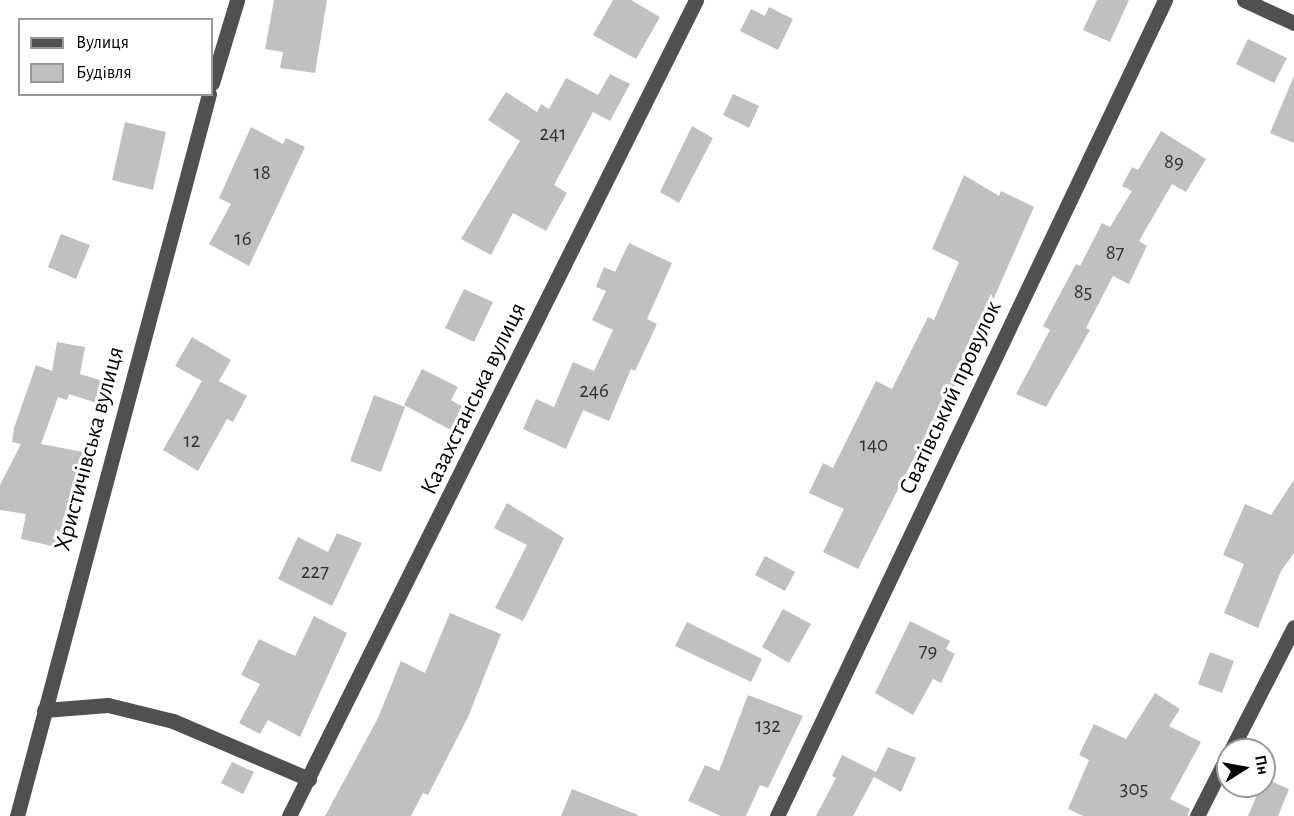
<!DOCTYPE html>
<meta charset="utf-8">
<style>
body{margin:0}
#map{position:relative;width:1294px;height:816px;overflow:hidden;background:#fff;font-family:"Alegreya Sans",sans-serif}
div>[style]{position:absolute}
.building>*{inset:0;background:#c0c0c0}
.minor>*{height:15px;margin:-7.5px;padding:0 7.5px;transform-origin:7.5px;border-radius:7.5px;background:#505050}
span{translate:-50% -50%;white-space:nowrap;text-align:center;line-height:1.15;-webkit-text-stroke:6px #fff;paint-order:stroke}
.number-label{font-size:21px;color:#303030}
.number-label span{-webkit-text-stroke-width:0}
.street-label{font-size:24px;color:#000}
.legend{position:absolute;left:18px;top:18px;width:195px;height:78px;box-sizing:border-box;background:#fff;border:2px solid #999;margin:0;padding:8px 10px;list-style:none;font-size:18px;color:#000}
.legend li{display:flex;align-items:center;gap:12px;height:30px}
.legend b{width:30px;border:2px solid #999}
.north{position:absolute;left:1216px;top:738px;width:60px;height:60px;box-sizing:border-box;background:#fff;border:2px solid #999;border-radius:50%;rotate:79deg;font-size:16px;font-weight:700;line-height:24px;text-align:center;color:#000}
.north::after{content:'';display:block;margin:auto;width:21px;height:27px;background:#000;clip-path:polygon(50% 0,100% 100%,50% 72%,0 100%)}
</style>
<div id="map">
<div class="building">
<i style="clip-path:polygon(274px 0,327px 0,315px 73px,280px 68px,283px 52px,265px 49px)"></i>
<i style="clip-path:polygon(613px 0,631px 0,660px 17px,636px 59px,593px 35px)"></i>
<i style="clip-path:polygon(1097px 0,1129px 0,1110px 42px,1083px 30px)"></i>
<i style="clip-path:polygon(769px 7px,793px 19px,778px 50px,740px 31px,751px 9px,765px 16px)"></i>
<i style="clip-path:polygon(1248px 39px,1287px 58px,1274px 83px,1236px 64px)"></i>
<i style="clip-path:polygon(610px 74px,630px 84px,610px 121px,593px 112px,554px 185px,567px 193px,546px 231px,513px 213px,491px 255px,461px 239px,520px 141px,488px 120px,506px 92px,537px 112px,541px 104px,549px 109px,566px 78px,598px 95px)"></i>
<i style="clip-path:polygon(1294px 76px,1294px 143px,1270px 133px)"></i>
<i style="clip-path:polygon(733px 94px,759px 106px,749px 128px,723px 115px)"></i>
<i style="clip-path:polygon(125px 122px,166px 132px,153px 190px,112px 180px)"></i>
<i style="clip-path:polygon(692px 126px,713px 138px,679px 203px,660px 192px)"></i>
<i style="clip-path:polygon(251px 127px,283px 144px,286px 138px,305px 147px,249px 266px,209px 244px,231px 204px,219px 198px)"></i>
<i style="clip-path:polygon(1161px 131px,1206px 159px,1186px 192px,1172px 184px,1139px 241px,1147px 246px,1129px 284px,1113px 276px,1086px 328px,1090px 330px,1046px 407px,1016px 394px,1050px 330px,1043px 326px,1076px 264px,1080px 266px,1102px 223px,1110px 227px,1132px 191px,1122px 186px,1132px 167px,1138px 170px)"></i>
<i style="clip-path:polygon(964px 175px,999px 196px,1001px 191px,1034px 207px,939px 423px,933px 420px,858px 569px,823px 552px,844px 509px,809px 493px,823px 463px,833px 468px,876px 381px,892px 389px,928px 317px,934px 320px,959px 262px,932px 249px)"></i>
<i style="clip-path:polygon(61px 234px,90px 245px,76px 279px,48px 267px)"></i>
<i style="clip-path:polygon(629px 243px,672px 263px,647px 319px,657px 324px,635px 371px,631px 369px,609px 421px,583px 410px,566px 449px,523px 429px,536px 399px,554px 407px,573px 362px,594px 371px,613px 330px,592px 320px,606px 291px,596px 287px,604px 267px,615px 272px)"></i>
<i style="clip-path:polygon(464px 289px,493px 302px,474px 342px,445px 328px)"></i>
<i style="clip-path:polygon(192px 337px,231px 360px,219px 381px,247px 396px,233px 422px,227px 419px,198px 471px,163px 450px,202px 381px,175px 366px)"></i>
<i style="clip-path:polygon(57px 342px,85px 347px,80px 374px,110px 383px,103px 405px,69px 394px,67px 400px,58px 397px,41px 444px,83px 452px,65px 549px,21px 539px,26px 514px,0 510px,0 485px,21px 444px,12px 442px,14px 428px,36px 365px,52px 371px)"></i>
<i style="clip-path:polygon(422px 369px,458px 387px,451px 400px,472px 412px,460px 435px,404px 405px)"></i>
<i style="clip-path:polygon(374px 395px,405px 407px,381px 472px,350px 461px)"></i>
<i style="clip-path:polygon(1294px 480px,1294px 553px,1281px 571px,1258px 628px,1224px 613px,1244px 564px,1223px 555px,1245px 504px,1271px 515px)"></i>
<i style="clip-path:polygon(507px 503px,564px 538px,523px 621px,495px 608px,527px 545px,494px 528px)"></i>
<i style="clip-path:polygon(337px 533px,362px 543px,332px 606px,278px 579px,298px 537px,328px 552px)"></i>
<i style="clip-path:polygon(765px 556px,795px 572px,785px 591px,755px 575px)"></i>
<i style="clip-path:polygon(783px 609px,811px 624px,789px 663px,762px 647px)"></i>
<i style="clip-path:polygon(450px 613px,501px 634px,468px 717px,428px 795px,423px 793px,411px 816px,325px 816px,378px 718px,401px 661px,425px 673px)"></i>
<i style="clip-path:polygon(314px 616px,347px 633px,300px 737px,268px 720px,260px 734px,239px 723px,260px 684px,241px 675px,259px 639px,295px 656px)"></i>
<i style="clip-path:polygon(910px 621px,950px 641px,946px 649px,955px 654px,941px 683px,933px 679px,913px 715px,875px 693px)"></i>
<i style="clip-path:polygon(687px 622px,762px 659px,751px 682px,675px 646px)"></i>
<i style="clip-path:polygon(1210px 652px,1234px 661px,1222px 693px,1198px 684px)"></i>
<i style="clip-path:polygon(1155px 693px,1180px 709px,1169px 726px,1201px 742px,1170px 799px,1190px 809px,1187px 816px,1083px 816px,1068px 809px,1089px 760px,1079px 755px,1094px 724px,1126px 739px)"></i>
<i style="clip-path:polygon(748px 695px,803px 716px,768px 788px,760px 785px,746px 816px,721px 816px,688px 801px,705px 765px,719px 771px)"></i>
<i style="clip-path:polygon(888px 747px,916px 758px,901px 792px,874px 777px,853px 816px,816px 816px,836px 778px,832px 776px,842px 755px,876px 772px)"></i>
<i style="clip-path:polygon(232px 762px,254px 772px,243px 794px,221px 783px)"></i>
<i style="clip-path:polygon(1264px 778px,1289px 789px,1278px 816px,1248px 816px)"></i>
<i style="clip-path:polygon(572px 789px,638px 815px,637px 816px,561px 816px)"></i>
</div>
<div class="minor">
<i style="left:1244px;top:0;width:55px;rotate:24.7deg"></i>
<i style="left:212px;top:83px;width:87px;rotate:-73.2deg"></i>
<i style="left:44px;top:710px;width:64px;rotate:-4.5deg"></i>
<i style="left:108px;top:705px;width:67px;rotate:13.8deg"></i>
<i style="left:173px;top:721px;width:148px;rotate:23.1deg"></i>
<i style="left:1231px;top:750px;width:138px;rotate:-62.9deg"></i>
<i style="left:17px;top:816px;width:747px;rotate:-75.11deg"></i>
<i style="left:289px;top:816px;width:912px;rotate:-63.49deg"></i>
<i style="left:777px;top:816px;width:904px;rotate:-64.57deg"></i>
<i style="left:1197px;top:816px;width:68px;rotate:-63.1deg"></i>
</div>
<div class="number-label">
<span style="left:553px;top:134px">241</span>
<span style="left:1174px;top:162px">89</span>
<span style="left:262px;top:173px">18</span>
<span style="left:243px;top:239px">16</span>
<span style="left:1115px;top:253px">87</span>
<span style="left:1083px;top:292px">85</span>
<span style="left:594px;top:391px">246</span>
<span style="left:192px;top:441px">12</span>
<span style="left:874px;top:445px">140</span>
<span style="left:315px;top:572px">227</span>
<span style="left:928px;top:651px">79</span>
<span style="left:768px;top:726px">132</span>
<span style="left:1134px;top:789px">305</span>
</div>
<div class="street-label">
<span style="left:951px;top:398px;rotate:-65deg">Сватівський провулок</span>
<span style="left:474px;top:399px;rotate:-64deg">Казахстанська вулиця</span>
<span style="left:90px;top:449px;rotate:-75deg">Христичівська вулиця</span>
</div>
<ul class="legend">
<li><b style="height:8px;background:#505050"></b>Вулиця</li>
<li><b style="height:16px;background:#c0c0c0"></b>Будівля</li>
</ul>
<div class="north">Пн</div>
</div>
